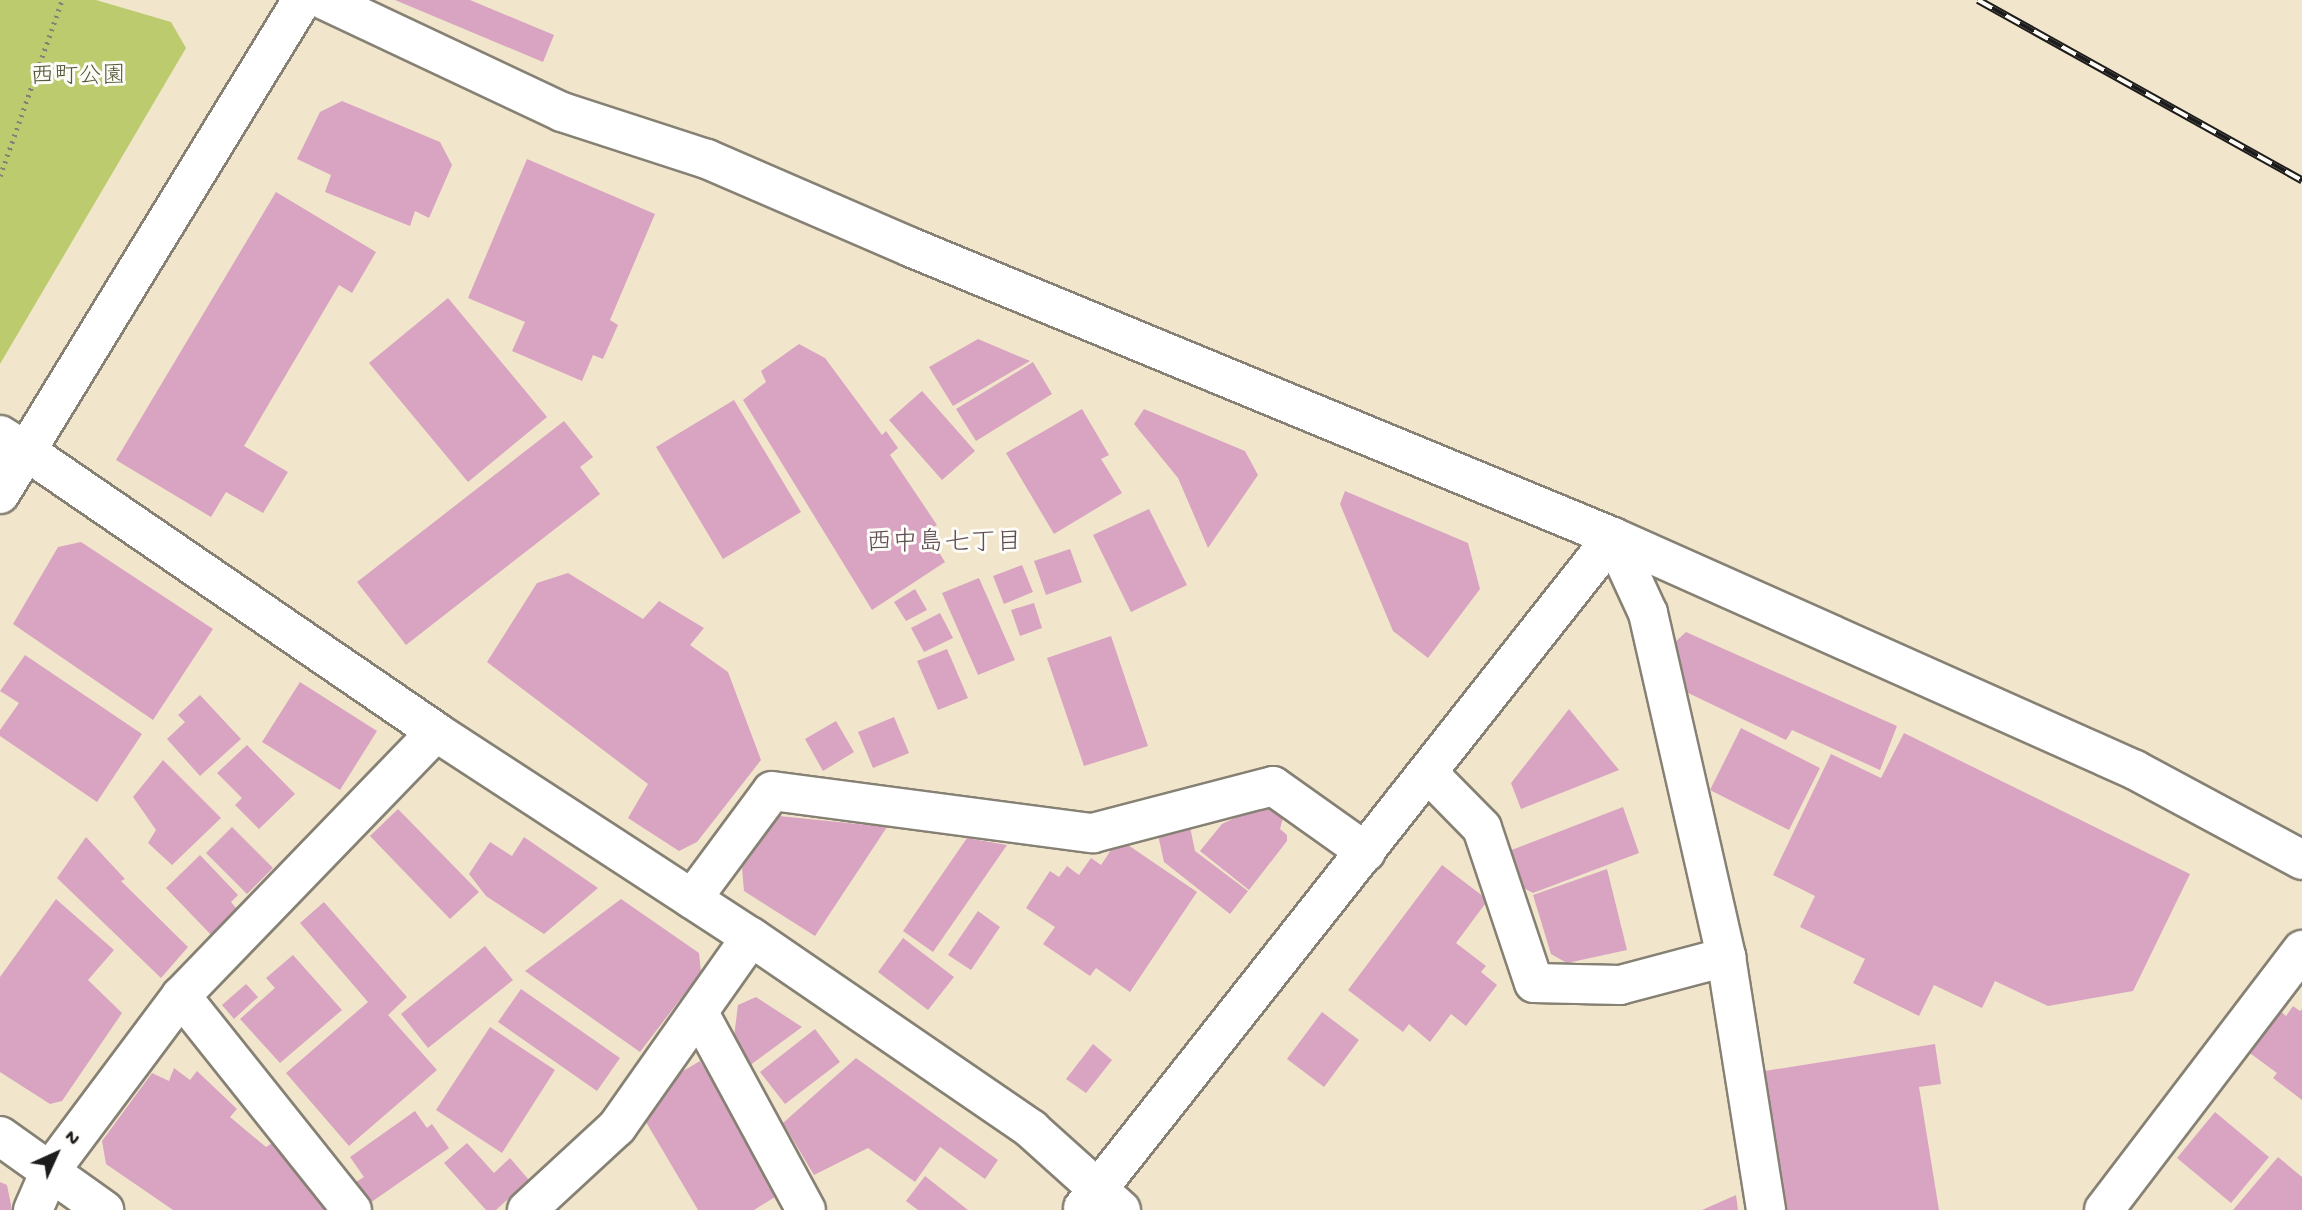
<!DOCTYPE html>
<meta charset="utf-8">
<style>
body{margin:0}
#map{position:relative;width:2302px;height:1210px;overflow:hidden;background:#f1e6cc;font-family:"Gochi Hand","Klee One",sans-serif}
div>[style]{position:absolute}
.green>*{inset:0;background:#bccb6e}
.building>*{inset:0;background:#d8a4c1}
.path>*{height:4.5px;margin-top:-2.25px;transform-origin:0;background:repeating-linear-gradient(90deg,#868174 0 2px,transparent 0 7px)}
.roads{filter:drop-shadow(2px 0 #868174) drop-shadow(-2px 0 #868174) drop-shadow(0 2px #868174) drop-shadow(0 -2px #868174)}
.minor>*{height:38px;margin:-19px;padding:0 19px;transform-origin:19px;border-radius:19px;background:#fff}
.tertiary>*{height:38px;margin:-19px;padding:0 19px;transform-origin:19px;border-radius:19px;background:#fff}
.rail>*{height:8px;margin-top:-4px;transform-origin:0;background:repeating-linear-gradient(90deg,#fdfcf7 0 16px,#1c1c1c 0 32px);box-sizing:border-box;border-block:2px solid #1c1c1c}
span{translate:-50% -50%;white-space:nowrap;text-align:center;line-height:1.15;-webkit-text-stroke:6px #fdfcf7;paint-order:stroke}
.park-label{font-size:24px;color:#545939}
.neighbourhood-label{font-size:26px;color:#5e4c56}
.north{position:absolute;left:21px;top:1119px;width:70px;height:70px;-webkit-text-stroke:5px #fdfcf7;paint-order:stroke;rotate:45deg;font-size:19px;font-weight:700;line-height:28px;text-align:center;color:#1c1c1c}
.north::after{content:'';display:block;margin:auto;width:24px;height:32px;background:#1c1c1c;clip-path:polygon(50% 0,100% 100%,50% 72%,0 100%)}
</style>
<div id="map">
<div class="green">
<i style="clip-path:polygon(0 0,96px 0,171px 22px,186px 48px,0 364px)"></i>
</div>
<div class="building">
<i style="clip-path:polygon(395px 0,470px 0,554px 35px,543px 62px)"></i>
<i style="clip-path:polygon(342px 101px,440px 142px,452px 165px,429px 218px,415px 211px,410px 226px,325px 192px,331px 175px,297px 159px,320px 112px)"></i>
<i style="clip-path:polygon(527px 159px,655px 214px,610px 320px,618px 325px,603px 359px,593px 355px,582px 381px,512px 351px,525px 322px,468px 298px)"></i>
<i style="clip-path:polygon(276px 192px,376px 252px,352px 293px,339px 285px,244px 446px,288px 472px,263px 513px,226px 492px,211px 517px,116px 460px)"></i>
<i style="clip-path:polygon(448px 298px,547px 417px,468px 482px,369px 363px)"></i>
<i style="clip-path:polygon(978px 339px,1030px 361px,953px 406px,929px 367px)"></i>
<i style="clip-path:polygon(799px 344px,825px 358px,882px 435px,886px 431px,898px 448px,890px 455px,937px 525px,926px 531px,945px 562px,872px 610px,743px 400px,766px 382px,761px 371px)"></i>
<i style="clip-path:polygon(1033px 362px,1052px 394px,976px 441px,956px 409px)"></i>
<i style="clip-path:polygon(922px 391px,975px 451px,942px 480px,889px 420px)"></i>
<i style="clip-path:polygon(734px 400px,801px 512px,723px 559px,656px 447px)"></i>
<i style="clip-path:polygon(1082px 409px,1109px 455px,1101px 459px,1122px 493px,1054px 534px,1006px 453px)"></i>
<i style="clip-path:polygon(1144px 409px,1245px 451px,1258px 475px,1208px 548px,1178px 478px,1134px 424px)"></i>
<i style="clip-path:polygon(564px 421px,593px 457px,580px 467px,600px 494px,406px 645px,357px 582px)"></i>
<i style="clip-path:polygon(1345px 491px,1468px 543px,1480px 589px,1428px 658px,1393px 631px,1340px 504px)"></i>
<i style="clip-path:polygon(1149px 509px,1187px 585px,1131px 612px,1093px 535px)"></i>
<i style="clip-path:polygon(81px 542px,213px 629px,153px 720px,13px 624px,58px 547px)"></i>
<i style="clip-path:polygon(1070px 549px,1082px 582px,1046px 595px,1034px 561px)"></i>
<i style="clip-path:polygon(1022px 565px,1033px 592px,1004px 604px,993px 576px)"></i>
<i style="clip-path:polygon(568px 573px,643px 619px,659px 601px,704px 628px,690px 645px,728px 672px,761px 760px,697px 842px,679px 851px,628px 818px,648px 784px,487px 662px,537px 583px)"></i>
<i style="clip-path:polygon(979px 578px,1015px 660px,978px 675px,942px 593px)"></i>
<i style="clip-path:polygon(915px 589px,927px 610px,906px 621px,894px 602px)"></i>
<i style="clip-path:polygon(1034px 603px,1042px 628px,1020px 636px,1011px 610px)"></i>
<i style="clip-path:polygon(940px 613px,953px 638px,924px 652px,911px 628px)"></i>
<i style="clip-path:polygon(1686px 632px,1897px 726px,1880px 770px,1792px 730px,1786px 740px,1684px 691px,1674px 643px)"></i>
<i style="clip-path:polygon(1111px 636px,1148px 746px,1084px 766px,1047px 658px)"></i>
<i style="clip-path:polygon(947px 649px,968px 698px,938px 710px,917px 661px)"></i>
<i style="clip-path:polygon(25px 655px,142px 734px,97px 802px,0 736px,0 730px,19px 703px,0 691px)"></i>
<i style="clip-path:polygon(300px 682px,377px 731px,340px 790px,262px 742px)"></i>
<i style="clip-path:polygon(200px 695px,241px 739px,200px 776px,167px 739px,185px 722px,178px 715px)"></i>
<i style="clip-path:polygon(1569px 709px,1619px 770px,1521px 809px,1511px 783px)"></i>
<i style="clip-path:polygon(894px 717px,909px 753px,873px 768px,858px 732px)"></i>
<i style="clip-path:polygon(836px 721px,854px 752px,823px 771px,805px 739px)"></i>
<i style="clip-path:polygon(1741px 728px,1820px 768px,1789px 830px,1710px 790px)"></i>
<i style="clip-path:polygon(1904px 733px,2190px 874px,2133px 991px,2048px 1006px,1995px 981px,1982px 1008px,1934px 985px,1919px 1016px,1853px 983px,1865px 959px,1800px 927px,1815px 896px,1773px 875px,1831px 754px,1881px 778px)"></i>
<i style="clip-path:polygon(247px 745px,295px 794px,259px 829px,235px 805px,242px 798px,217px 773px)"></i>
<i style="clip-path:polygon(163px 760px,221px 818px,172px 865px,148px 843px,156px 830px,133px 797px)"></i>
<i style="clip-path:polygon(1623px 807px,1639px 853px,1533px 893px,1520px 886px,1509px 851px)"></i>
<i style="clip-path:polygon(1271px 808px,1283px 818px,1280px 829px,1287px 835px,1287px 841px,1249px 890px,1200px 851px,1222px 824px,1243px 814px)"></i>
<i style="clip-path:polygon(398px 809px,479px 892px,450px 919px,370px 836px)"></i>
<i style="clip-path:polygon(779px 816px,887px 827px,815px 936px,744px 891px,742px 868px)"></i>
<i style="clip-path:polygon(232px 827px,273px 868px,247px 894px,206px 853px)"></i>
<i style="clip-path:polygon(1190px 827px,1195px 851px,1248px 891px,1230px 914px,1164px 862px,1158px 835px)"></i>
<i style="clip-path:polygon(86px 837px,125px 879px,121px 881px,188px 947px,161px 978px,57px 878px)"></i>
<i style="clip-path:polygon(524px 837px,598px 888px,544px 934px,486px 896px,469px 874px,490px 842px,512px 856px)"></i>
<i style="clip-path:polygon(967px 838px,1007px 845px,933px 952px,903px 931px)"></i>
<i style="clip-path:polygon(1125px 843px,1197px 892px,1130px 992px,1096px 968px,1090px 976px,1043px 944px,1055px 927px,1026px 908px,1050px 871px,1059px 877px,1067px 866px,1079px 875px,1091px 858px,1101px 865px,1113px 847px)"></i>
<i style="clip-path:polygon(200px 855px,238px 895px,231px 902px,240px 913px,214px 938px,166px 888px)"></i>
<i style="clip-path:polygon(1442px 865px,1488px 900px,1456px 943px,1486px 966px,1481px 972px,1497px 985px,1466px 1026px,1451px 1014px,1430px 1042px,1409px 1024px,1403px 1032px,1348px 990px)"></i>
<i style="clip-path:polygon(1607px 869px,1627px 950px,1567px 963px,1551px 954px,1533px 895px)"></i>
<i style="clip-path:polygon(56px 899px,114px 950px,88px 980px,122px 1013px,62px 1101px,50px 1104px,0 1072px,0 977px)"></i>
<i style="clip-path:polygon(621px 899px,699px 953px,701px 972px,640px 1052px,525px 971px)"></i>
<i style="clip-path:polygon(324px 902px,407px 997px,388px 1015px,437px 1070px,349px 1146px,286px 1073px,368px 1002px,300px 923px)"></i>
<i style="clip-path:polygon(978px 911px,1000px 927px,971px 970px,948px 955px)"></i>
<i style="clip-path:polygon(903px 938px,954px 977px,928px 1010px,878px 972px)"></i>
<i style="clip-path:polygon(485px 946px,513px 980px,428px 1048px,401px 1014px)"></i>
<i style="clip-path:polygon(293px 955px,342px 1010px,280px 1063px,240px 1019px,275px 988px,266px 978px)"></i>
<i style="clip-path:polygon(246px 984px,258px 997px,234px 1019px,222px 1005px)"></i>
<i style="clip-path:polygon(521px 989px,620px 1058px,597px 1091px,498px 1022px)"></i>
<i style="clip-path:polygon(756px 997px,802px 1027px,749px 1066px,734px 1037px,738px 1005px)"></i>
<i style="clip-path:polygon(2293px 1006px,2300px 1011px,2302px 1009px,2302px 1100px,2273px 1078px,2277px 1073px,2247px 1051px,2278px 1009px,2286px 1016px)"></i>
<i style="clip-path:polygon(1322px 1012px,1359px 1040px,1324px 1087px,1287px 1059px)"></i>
<i style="clip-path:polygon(490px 1027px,555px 1070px,502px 1153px,436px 1110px)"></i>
<i style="clip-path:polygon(815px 1029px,840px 1062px,785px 1104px,760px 1072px)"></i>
<i style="clip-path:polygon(1093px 1044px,1112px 1060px,1086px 1093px,1066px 1079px)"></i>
<i style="clip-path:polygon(1935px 1044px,1941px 1084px,1919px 1087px,1939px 1210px,1787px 1210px,1765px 1071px)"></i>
<i style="clip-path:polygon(856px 1058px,998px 1160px,985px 1179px,940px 1147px,915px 1182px,868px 1148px,814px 1175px,783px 1123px)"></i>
<i style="clip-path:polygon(700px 1061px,780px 1194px,754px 1210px,698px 1210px,643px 1117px,668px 1080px)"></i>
<i style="clip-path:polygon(174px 1068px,190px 1080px,197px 1071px,237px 1109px,230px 1117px,266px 1147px,275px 1141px,328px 1210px,173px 1210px,106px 1164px,102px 1141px,152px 1073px,169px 1081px)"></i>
<i style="clip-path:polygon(415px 1111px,427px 1128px,432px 1124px,449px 1148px,370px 1203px,356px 1182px,364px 1177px,350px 1157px)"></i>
<i style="clip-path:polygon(2215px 1112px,2269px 1157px,2231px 1203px,2177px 1158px)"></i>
<i style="clip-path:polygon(467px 1143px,494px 1173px,510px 1158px,529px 1180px,496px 1210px,486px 1210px,444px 1163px)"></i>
<i style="clip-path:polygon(2278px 1157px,2302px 1177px,2302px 1210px,2233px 1210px)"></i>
<i style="clip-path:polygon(925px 1176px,968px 1210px,918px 1210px,906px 1201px)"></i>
<i style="clip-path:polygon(0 1182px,7px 1185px,12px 1210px,0 1210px)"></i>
<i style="clip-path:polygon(1736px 1195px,1738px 1210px,1702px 1210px)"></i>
</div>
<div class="path">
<i style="left:0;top:176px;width:187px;rotate:-70.6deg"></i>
</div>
<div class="roads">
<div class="minor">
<i style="left:324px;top:0;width:263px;rotate:25.2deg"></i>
<i style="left:562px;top:112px;width:152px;rotate:18deg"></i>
<i style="left:707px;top:159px;width:221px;rotate:23.4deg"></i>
<i style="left:910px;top:247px;width:760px;rotate:22.42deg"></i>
<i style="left:1613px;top:537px;width:572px;rotate:24.05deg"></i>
<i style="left:2135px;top:770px;width:190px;rotate:28.3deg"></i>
<i style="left:0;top:435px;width:31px;rotate:32deg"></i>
<i style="left:1613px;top:537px;width:84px;rotate:65.3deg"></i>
<i style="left:1648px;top:613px;width:353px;rotate:77.2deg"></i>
<i style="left:1726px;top:957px;width:256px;rotate:81deg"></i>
<i style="left:1428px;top:773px;width:77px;rotate:45.5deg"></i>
<i style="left:1482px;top:828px;width:163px;rotate:71.5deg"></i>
<i style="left:1534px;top:983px;width:86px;rotate:1.3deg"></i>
<i style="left:1620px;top:985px;width:110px;rotate:-14.8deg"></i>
<i style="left:692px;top:899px;width:134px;rotate:-53.5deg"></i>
<i style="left:772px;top:791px;width:324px;rotate:7.5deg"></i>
<i style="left:1093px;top:833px;width:186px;rotate:-14.6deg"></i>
<i style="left:1273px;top:786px;width:114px;rotate:35.4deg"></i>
<i style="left:181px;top:996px;width:274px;rotate:51.4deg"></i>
<i style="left:699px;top:1013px;width:224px;rotate:61.5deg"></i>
<i style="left:33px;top:1210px;width:43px;rotate:-66.4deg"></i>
<i style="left:50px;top:1171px;width:219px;rotate:-53.2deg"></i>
<i style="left:181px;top:996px;width:367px;rotate:-46deg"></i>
<i style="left:527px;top:1210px;width:122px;rotate:-42.7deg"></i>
<i style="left:617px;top:1127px;width:232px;rotate:-54.8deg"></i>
<i style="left:2104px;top:1210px;width:327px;rotate:-52.7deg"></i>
</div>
<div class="tertiary">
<i style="left:26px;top:451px;width:497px;rotate:34.4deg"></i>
<i style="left:436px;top:732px;width:376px;rotate:33.1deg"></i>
<i style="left:751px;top:937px;width:340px;rotate:34.4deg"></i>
<i style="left:1031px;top:1129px;width:121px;rotate:42deg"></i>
<i style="left:0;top:494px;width:579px;rotate:-58.56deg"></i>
<i style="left:0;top:1136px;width:128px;rotate:35.4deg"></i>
<i style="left:1083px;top:1208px;width:855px;rotate:-51.7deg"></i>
</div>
</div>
<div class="rail">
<i style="left:1978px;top:0;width:371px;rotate:29.1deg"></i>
</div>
<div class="park-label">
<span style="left:78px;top:78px">西町公園</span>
</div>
<div class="neighbourhood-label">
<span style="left:944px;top:545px">西中島七丁目</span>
</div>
<div class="north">N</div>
</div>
